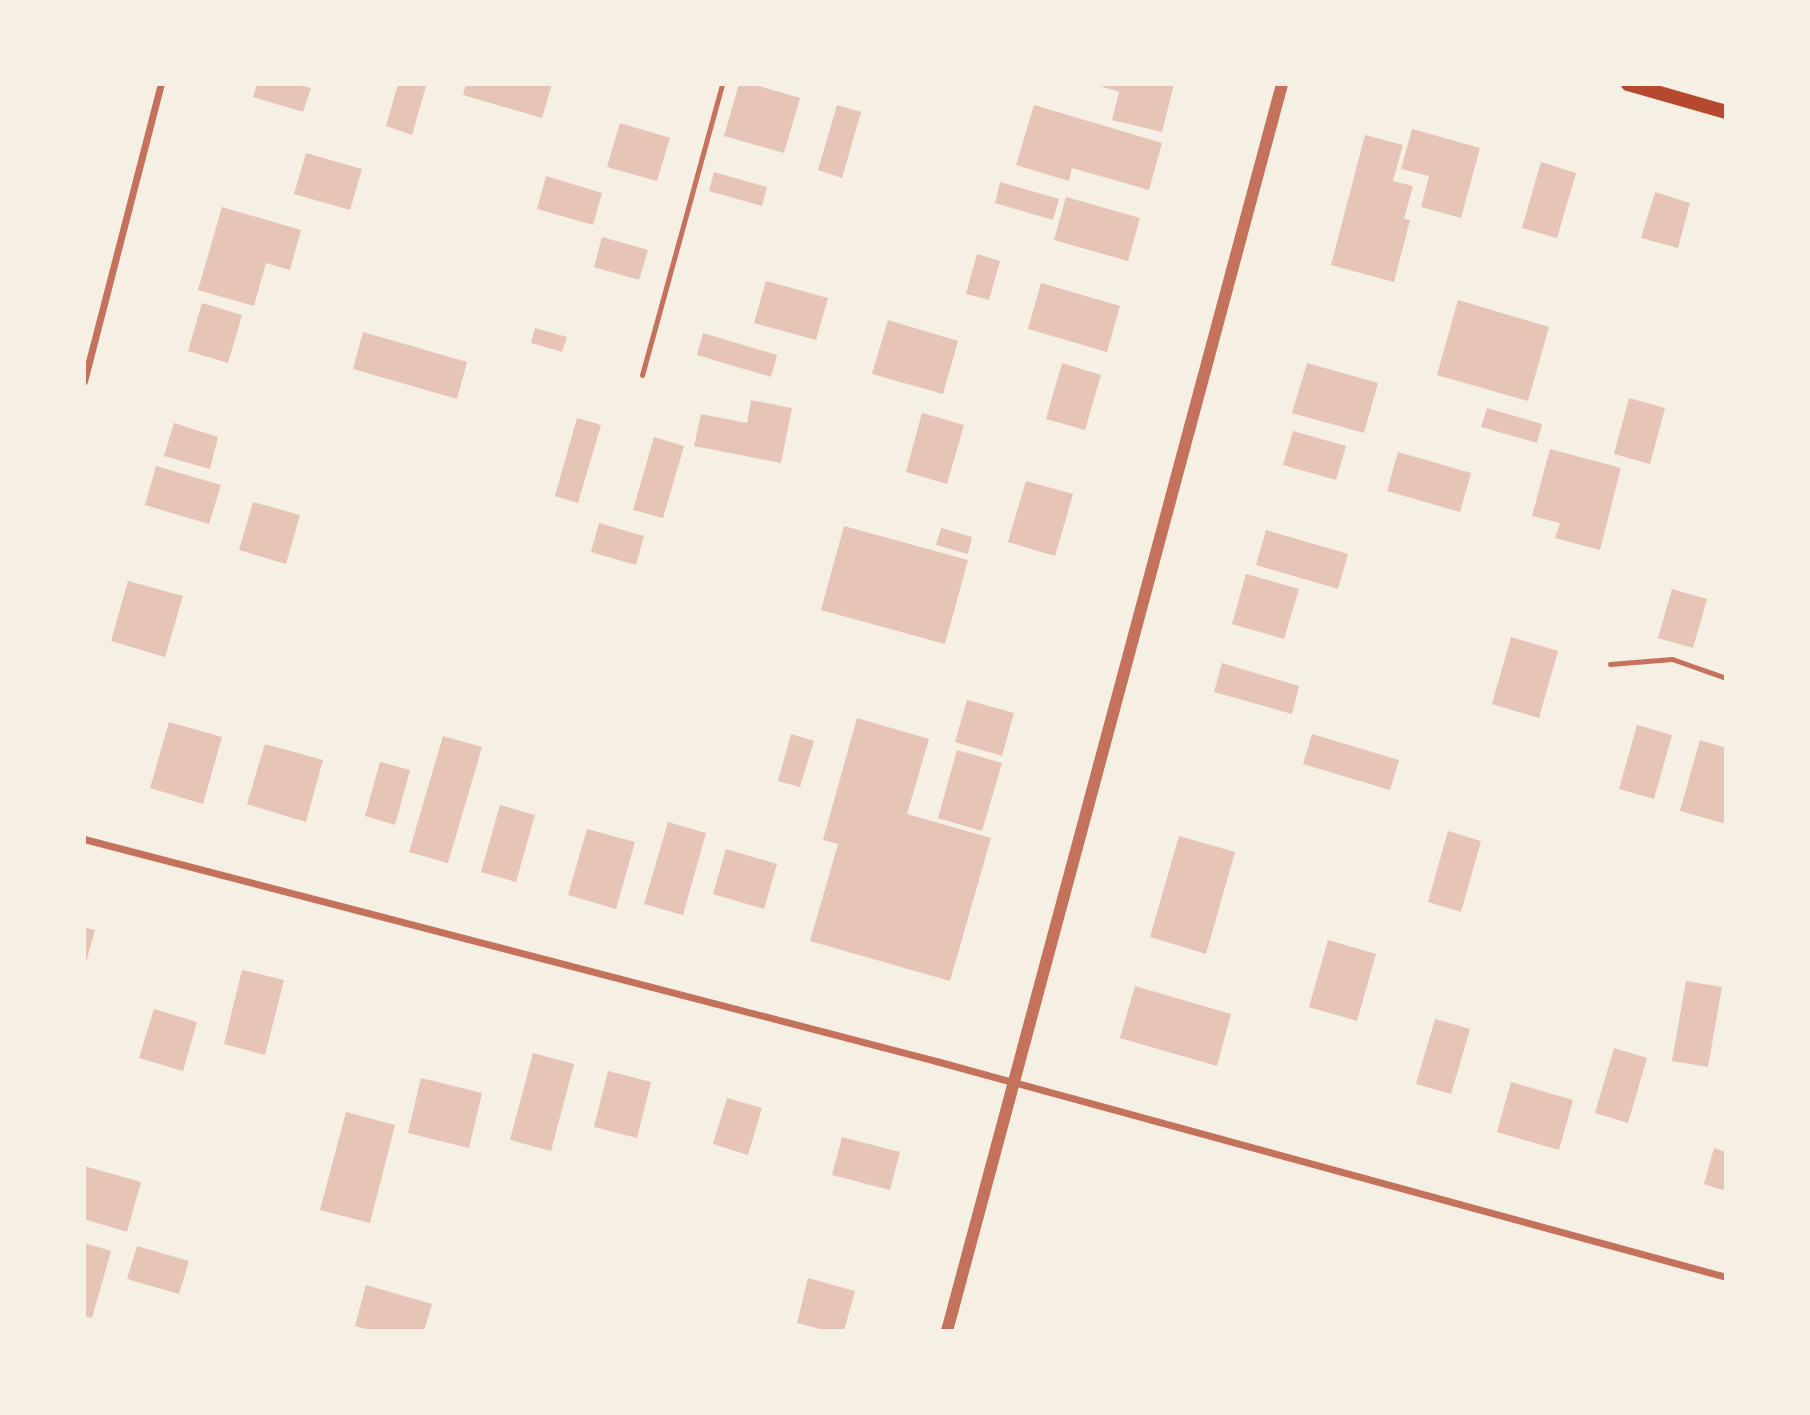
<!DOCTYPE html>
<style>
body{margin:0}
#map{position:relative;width:1810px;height:1415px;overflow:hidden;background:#f6efe4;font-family:"DejaVu Sans",sans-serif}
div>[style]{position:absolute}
.building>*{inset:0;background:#e6c5b7}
.service>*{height:5px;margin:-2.5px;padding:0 2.5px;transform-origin:2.5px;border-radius:2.5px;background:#c5725c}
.minor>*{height:7px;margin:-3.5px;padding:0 3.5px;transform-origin:3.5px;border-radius:3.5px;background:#c5725c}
.tertiary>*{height:12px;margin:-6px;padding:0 6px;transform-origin:6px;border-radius:6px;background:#c5725c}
.secondary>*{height:14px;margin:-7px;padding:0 7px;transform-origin:7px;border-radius:7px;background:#b5482f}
span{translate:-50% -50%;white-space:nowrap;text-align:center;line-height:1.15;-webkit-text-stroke:5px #f6efe4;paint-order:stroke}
.frame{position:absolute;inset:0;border:86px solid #f6efe4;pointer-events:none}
</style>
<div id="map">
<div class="building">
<i style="clip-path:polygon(257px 84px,295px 84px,311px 88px,303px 112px,253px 97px)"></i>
<i style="clip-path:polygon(398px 84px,426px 86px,412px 135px,386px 126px)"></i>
<i style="clip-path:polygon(466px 84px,552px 84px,542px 118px,463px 95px)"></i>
<i style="clip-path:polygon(739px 84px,752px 84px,800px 98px,784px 153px,724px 136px)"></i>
<i style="clip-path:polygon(1094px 84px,1174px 84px,1162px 132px,1112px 120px,1119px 92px)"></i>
<i style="clip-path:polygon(837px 105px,861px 112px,842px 178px,818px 170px)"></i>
<i style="clip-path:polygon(1034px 105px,1162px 143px,1149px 190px,1072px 168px,1069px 181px,1016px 165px)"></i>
<i style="clip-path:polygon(620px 123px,670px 138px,657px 181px,607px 167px)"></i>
<i style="clip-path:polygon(1412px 129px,1480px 148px,1461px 218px,1421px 207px,1429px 176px,1401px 169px)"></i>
<i style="clip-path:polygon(1365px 135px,1403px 145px,1393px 181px,1413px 186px,1404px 219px,1410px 220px,1394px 282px,1331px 265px)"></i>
<i style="clip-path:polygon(306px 153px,362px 169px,350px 210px,294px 194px)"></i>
<i style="clip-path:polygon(1541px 162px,1576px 173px,1557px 238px,1522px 228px)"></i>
<i style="clip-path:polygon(714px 172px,767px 187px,762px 206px,709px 191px)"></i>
<i style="clip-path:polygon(546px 176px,602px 193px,593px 225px,537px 209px)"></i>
<i style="clip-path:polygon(1000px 182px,1059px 199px,1053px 220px,995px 203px)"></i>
<i style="clip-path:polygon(1655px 192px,1690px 203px,1678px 248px,1641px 238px)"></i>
<i style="clip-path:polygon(1066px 197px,1140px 218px,1128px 261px,1054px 240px)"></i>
<i style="clip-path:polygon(222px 207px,301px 230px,290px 270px,266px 263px,254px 306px,198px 290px)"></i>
<i style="clip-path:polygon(602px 237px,648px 250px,639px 280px,594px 267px)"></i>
<i style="clip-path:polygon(977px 254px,1000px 261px,989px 300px,966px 294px)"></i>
<i style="clip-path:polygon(766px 281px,828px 298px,816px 340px,754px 323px)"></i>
<i style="clip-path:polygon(1041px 283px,1120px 306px,1107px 352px,1028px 329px)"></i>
<i style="clip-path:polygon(1458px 300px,1549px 327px,1528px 401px,1437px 375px)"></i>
<i style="clip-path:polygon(202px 303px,242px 315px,228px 363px,188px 351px)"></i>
<i style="clip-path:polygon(888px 320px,958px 341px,943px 394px,872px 374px)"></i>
<i style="clip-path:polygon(535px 328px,567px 337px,562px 352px,531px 343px)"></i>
<i style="clip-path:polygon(363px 332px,467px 362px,457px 399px,353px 369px)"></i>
<i style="clip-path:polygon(703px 333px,777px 355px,771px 377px,697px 355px)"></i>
<i style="clip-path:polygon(1062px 363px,1101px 375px,1085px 430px,1046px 419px)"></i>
<i style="clip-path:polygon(1307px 363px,1378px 383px,1364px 433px,1292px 413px)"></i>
<i style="clip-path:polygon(1629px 398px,1665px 408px,1650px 464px,1614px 454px)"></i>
<i style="clip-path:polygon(751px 400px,792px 408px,781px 463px,694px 446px,701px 414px,747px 423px)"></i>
<i style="clip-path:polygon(1487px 408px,1542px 424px,1537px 443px,1481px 427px)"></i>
<i style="clip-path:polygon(922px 413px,964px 425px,947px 484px,906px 472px)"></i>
<i style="clip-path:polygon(577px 418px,601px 425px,578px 503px,555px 496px)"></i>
<i style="clip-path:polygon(174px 423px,218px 437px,210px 469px,164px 456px)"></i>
<i style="clip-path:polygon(1293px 431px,1346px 446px,1336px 480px,1283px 465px)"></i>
<i style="clip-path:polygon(654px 437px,684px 446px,663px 518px,633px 510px)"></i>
<i style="clip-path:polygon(1550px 449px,1621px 468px,1600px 550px,1555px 538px,1560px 523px,1532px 516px)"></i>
<i style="clip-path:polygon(1398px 452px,1471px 473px,1460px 512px,1387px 491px)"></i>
<i style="clip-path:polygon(156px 466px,221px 485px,209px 524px,145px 505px)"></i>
<i style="clip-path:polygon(1026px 481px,1073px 494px,1055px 556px,1008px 542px)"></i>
<i style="clip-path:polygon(253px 502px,300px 515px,286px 564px,239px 550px)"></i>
<i style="clip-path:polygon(599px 523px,644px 536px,636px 565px,591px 552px)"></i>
<i style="clip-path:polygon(844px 526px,968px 560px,945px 644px,821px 610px)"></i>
<i style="clip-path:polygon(941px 528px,972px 537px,968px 554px,936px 545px)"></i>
<i style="clip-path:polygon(1266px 530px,1348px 554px,1338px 589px,1256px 565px)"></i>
<i style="clip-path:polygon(1246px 574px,1299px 589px,1284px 639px,1232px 624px)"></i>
<i style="clip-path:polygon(128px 581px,183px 596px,165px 657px,111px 641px)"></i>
<i style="clip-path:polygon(1672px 589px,1707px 599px,1693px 648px,1658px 638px)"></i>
<i style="clip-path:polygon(1511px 637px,1558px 651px,1539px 718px,1492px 704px)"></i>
<i style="clip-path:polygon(1222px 663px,1299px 686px,1292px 714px,1214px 692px)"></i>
<i style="clip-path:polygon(967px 700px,1014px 713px,1002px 756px,955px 742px)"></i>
<i style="clip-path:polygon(857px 718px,929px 739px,907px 814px,991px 838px,950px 981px,810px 941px,838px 844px,823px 840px)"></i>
<i style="clip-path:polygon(169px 722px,222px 737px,203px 804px,150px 788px)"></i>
<i style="clip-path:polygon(1637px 725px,1672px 735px,1654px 799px,1619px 789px)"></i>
<i style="clip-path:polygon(791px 734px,814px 741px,800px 787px,778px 781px)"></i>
<i style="clip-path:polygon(1312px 734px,1399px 760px,1390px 790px,1303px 764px)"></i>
<i style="clip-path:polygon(443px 736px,482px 747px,448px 863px,409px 852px)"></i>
<i style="clip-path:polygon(1700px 740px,1726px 748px,1726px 824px,1680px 811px)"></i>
<i style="clip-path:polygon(265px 744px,323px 760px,306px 822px,247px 804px)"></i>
<i style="clip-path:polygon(957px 750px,1002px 763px,982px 831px,938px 818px)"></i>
<i style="clip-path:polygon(380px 762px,410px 770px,395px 825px,365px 816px)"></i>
<i style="clip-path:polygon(500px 805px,535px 815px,516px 882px,481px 872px)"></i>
<i style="clip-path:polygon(668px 822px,706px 833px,683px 915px,644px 904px)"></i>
<i style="clip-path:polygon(587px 829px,635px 842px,616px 909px,568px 895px)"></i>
<i style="clip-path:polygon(1448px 831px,1481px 841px,1461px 912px,1428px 902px)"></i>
<i style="clip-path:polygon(1179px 836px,1235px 852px,1206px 954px,1150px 937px)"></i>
<i style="clip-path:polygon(726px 849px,777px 864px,764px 909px,713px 894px)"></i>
<i style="clip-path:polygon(84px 927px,95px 930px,85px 966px,84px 966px)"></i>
<i style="clip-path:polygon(1328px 940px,1376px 954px,1357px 1021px,1309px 1007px)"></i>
<i style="clip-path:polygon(242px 970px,284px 980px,265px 1055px,224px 1044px)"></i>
<i style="clip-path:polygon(1686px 981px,1722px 987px,1708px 1067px,1672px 1061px)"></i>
<i style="clip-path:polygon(1135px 986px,1231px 1014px,1217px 1066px,1120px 1038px)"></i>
<i style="clip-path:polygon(154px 1009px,197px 1022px,183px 1071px,139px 1058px)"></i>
<i style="clip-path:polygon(1435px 1019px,1470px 1029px,1451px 1094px,1416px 1084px)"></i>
<i style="clip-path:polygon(1614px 1048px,1647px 1058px,1628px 1123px,1595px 1113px)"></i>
<i style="clip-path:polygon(533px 1053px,574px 1064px,551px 1151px,510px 1140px)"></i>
<i style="clip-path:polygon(608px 1071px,651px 1082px,637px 1138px,594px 1127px)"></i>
<i style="clip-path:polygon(421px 1078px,482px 1093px,469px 1148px,408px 1133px)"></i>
<i style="clip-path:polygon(1511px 1082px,1573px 1100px,1559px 1150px,1497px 1132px)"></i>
<i style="clip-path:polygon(727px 1098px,762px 1108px,748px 1155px,713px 1144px)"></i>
<i style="clip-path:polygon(346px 1112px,395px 1125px,370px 1223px,320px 1210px)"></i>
<i style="clip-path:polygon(842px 1137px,900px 1152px,890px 1190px,832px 1175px)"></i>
<i style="clip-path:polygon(1714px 1148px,1726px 1152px,1726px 1191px,1704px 1184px)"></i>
<i style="clip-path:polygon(84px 1166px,141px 1182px,127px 1232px,84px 1219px)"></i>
<i style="clip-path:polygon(84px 1243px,111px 1251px,92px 1318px,84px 1316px)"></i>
<i style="clip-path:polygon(137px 1246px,189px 1261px,179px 1294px,127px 1279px)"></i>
<i style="clip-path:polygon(808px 1278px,855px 1291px,844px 1331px,827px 1331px,797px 1323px)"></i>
<i style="clip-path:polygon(366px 1285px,432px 1304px,424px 1331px,374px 1331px,355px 1326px)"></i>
</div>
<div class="service">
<i style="left:642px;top:375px;width:302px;rotate:-74.6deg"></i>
<i style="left:1610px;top:664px;width:62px;rotate:-4.6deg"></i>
<i style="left:1672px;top:659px;width:57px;rotate:19.4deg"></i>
</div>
<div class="minor">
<i style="left:84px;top:381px;width:307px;rotate:-75.5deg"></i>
<i style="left:84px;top:839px;width:880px;rotate:14.6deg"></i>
<i style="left:936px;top:1061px;width:819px;rotate:15.29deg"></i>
</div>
<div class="tertiary">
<i style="left:947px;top:1331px;width:1291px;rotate:-74.96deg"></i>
</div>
<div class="secondary">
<i style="left:1628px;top:84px;width:102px;rotate:15.9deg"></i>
</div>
<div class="frame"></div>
</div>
